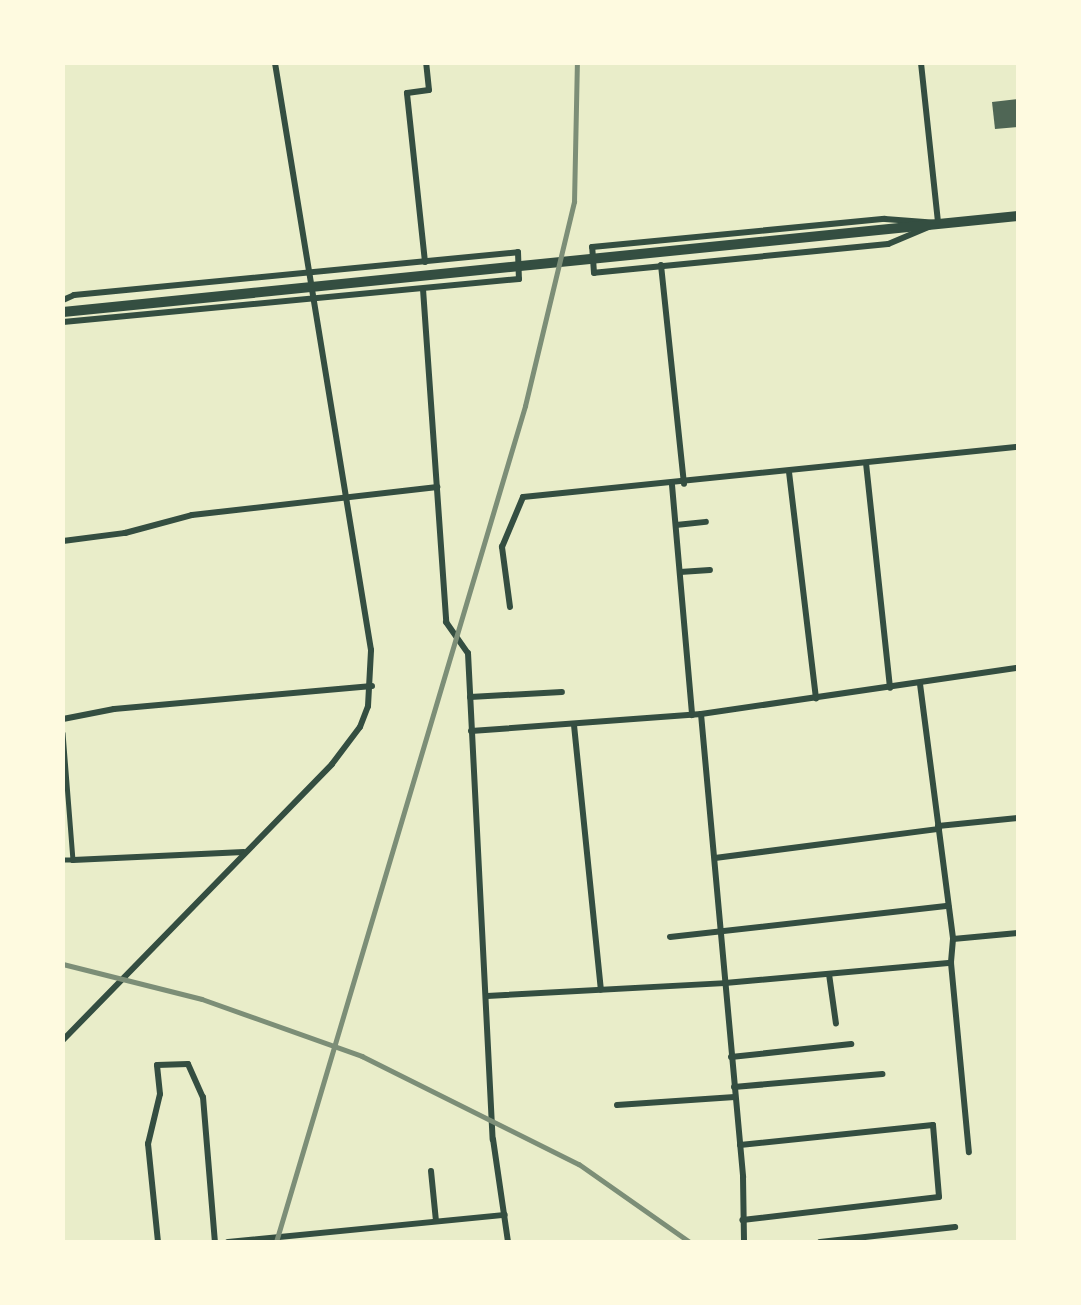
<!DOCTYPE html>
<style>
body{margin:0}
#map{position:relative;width:1081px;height:1305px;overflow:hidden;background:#e9edc9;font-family:Figtree,sans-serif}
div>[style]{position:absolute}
.building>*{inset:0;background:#4f6655}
.pedestrian>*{height:4.5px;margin:-2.25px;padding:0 2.25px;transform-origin:2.25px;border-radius:2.25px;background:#344e41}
.minor>*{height:6px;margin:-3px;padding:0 3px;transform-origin:3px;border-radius:3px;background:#344e41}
.trunk>*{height:10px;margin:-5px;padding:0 5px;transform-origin:5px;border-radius:5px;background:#344e41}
.rail>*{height:4.5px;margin:-2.25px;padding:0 2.25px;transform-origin:2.25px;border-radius:2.25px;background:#7c8e77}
span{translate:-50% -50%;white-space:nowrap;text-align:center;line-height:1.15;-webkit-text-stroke:5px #fefae0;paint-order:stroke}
.frame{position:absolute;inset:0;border:65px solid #fefae0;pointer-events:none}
</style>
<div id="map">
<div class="building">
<i style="clip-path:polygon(1018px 99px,1018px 127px,995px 129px,992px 102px)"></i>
</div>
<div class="pedestrian">
<i style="left:63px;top:733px;width:127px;rotate:85.5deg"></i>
<i style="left:73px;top:860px;width:10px;rotate:180deg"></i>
</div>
<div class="minor">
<i style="left:921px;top:63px;width:161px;rotate:83.9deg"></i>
<i style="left:885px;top:219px;width:53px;rotate:4.3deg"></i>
<i style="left:938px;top:223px;width:54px;rotate:157.2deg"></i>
<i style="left:888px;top:244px;width:295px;rotate:174.4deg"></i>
<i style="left:594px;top:273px;width:26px;rotate:-94deg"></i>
<i style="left:592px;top:247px;width:294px;rotate:-5.5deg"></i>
<i style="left:425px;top:262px;width:170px;rotate:-96.1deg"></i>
<i style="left:407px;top:93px;width:22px;rotate:-8deg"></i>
<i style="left:429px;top:90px;width:27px;rotate:-96deg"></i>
<i style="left:661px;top:265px;width:220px;rotate:84deg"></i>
<i style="left:423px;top:289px;width:334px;rotate:86deg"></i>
<i style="left:446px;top:622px;width:38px;rotate:55deg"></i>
<i style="left:468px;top:653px;width:487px;rotate:87.1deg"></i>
<i style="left:493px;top:1139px;width:104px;rotate:81.7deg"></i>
<i style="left:63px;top:300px;width:12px;rotate:-24deg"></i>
<i style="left:74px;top:295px;width:446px;rotate:-5.5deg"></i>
<i style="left:518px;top:252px;width:27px;rotate:88deg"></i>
<i style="left:519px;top:279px;width:458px;rotate:174.6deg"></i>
<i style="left:866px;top:463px;width:226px;rotate:83.9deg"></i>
<i style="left:789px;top:472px;width:228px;rotate:83.2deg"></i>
<i style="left:672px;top:485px;width:231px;rotate:85deg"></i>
<i style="left:676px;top:525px;width:30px;rotate:-6deg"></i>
<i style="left:63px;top:541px;width:63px;rotate:-7.4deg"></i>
<i style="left:125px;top:533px;width:69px;rotate:-15deg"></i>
<i style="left:192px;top:515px;width:247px;rotate:-6.5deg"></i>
<i style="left:680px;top:572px;width:30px;rotate:-4deg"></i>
<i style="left:510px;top:607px;width:61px;rotate:-97.6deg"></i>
<i style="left:502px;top:547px;width:54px;rotate:-67.2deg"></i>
<i style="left:523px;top:497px;width:498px;rotate:-5.8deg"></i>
<i style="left:920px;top:684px;width:257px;rotate:82.6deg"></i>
<i style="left:953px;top:939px;width:24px;rotate:95deg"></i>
<i style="left:951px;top:963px;width:190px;rotate:84.6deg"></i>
<i style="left:470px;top:697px;width:92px;rotate:-3.1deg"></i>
<i style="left:701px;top:714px;width:465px;rotate:84.8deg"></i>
<i style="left:743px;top:1177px;width:65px;rotate:89.1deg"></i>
<i style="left:63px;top:719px;width:52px;rotate:-11.1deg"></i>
<i style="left:114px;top:709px;width:259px;rotate:-5.1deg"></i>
<i style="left:574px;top:725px;width:266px;rotate:84.2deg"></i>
<i style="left:471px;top:731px;width:231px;rotate:-4.2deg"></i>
<i style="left:701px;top:714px;width:320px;rotate:-8.3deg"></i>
<i style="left:938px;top:826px;width:80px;rotate:-5.7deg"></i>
<i style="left:715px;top:858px;width:226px;rotate:-7.4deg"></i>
<i style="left:73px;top:860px;width:171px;rotate:-2.7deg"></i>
<i style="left:670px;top:937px;width:280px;rotate:-6.4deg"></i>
<i style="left:953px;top:939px;width:65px;rotate:-5.3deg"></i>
<i style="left:829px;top:974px;width:50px;rotate:82deg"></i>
<i style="left:487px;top:996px;width:238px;rotate:-3.1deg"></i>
<i style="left:725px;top:983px;width:227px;rotate:-5.1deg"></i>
<i style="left:63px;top:1040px;width:385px;rotate:-45.7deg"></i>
<i style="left:332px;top:764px;width:46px;rotate:-52.9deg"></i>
<i style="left:360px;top:727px;width:22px;rotate:-69deg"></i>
<i style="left:368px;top:706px;width:56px;rotate:-86.9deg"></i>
<i style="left:371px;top:650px;width:595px;rotate:-99.29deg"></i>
<i style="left:731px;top:1057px;width:121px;rotate:-6.2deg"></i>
<i style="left:734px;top:1087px;width:149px;rotate:-5deg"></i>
<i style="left:617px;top:1105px;width:118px;rotate:-3.9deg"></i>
<i style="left:740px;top:1145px;width:194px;rotate:-5.9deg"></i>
<i style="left:933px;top:1125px;width:72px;rotate:85.2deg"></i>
<i style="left:939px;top:1197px;width:198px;rotate:173.3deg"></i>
<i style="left:431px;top:1171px;width:50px;rotate:84.3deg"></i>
<i style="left:158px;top:1242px;width:99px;rotate:-95.8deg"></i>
<i style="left:148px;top:1144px;width:51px;rotate:-76.5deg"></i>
<i style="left:160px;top:1094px;width:29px;rotate:-96deg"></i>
<i style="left:157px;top:1065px;width:31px;rotate:-2deg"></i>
<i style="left:188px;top:1064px;width:36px;rotate:66deg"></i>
<i style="left:203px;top:1097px;width:145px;rotate:85.3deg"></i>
<i style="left:228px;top:1242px;width:278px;rotate:-5.6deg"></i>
<i style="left:820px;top:1242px;width:136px;rotate:-6.3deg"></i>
</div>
<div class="trunk">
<i style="left:63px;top:312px;width:960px;rotate:-5.74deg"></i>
</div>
<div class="rail">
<i style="left:63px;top:964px;width:143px;rotate:14.1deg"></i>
<i style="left:202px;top:999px;width:170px;rotate:19.6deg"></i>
<i style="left:362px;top:1056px;width:242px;rotate:26.5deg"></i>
<i style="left:579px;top:1164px;width:136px;rotate:35.1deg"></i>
<i style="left:276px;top:1242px;width:872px;rotate:-73.41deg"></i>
<i style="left:525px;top:406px;width:210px;rotate:-76.5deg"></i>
<i style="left:574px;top:202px;width:139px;rotate:-88.8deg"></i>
</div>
<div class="frame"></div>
</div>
